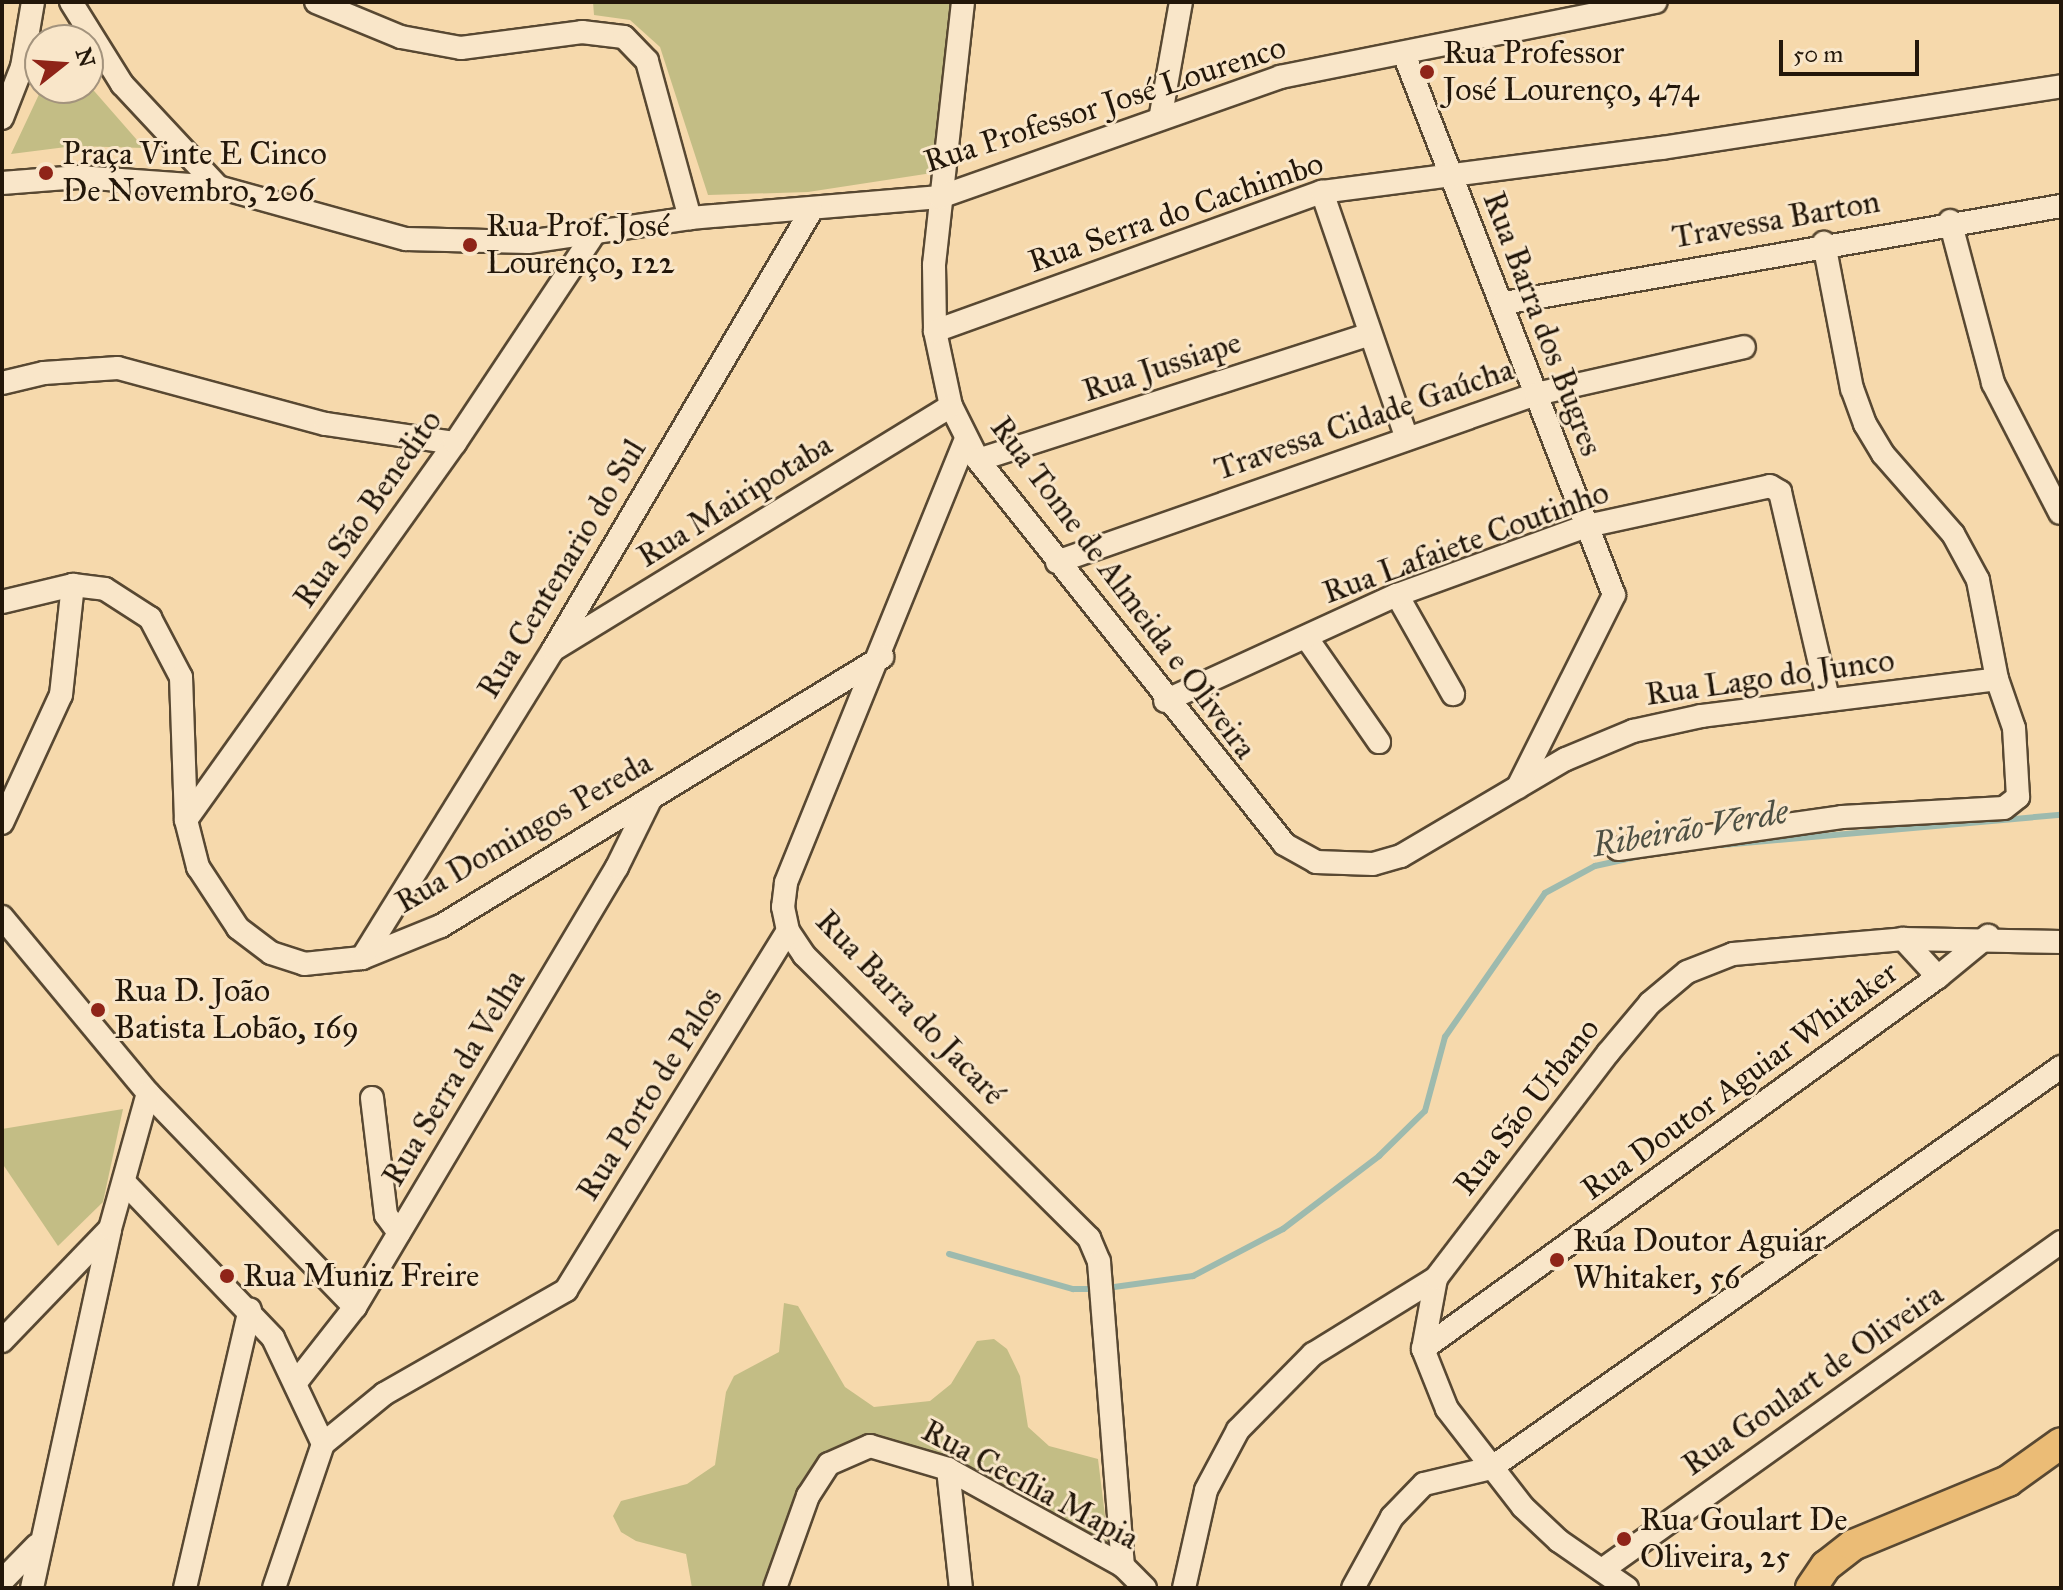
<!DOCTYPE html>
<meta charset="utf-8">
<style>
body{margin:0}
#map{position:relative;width:2063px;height:1590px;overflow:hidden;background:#f6d9ac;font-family:"IM FELL Great Primer",serif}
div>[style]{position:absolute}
.green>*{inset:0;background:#c3bd85}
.stream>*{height:6px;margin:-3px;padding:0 3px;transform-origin:3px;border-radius:3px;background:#9dbaae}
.roads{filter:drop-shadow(2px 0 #584832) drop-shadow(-2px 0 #584832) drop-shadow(0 2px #584832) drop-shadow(0 -2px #584832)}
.minor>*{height:22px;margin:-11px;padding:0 11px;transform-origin:11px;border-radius:11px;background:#f9e6c9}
.major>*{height:30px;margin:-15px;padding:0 15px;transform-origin:15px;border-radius:15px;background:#ebbc76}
.dots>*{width:22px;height:22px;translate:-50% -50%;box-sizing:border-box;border:4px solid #f9e6c9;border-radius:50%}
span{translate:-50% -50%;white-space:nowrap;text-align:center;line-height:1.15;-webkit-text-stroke:6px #f9e6c9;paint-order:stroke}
.poi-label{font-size:32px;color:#23170a}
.left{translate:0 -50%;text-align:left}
.street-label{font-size:32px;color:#23170a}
.water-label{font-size:34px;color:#4e5043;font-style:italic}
.frame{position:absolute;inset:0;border:4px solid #23170a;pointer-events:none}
.north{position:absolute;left:24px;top:24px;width:80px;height:80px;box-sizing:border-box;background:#f9e6c9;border:2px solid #a3937d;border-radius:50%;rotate:73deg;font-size:22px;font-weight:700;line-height:32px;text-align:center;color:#23170a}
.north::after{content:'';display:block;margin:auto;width:28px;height:36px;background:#8f2418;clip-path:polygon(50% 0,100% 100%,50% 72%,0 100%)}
.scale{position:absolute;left:1779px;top:40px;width:140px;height:36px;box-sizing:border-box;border:4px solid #23170a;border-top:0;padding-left:10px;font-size:24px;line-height:28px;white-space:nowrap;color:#23170a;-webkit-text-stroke:6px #f9e6c9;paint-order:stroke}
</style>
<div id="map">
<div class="green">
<i style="clip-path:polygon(593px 2px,953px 2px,932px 173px,808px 192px,708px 195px,660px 47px,630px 20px,594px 15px)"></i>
<i style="clip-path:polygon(88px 84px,144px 148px,74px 146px,11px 154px,42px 88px)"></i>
<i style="clip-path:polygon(123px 1109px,103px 1202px,58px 1246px,2px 1163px,2px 1129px)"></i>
<i style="clip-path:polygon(784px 1303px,798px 1306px,845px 1387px,874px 1407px,930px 1401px,951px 1384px,977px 1341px,994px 1339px,1007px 1349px,1020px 1376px,1028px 1427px,1049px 1446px,1098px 1459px,1110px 1556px,1097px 1555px,953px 1459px,871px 1434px,821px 1454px,804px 1477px,762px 1588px,692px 1588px,686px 1554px,636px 1541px,621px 1532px,613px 1516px,621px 1501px,687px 1484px,715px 1465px,726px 1392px,734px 1376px,779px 1352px)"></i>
</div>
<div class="stream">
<i style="left:1722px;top:845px;width:340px;rotate:-5.1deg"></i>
<i style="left:949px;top:1254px;width:129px;rotate:15.8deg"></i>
<i style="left:1073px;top:1289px;width:23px"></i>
<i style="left:1107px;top:1288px;width:87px;rotate:-7.9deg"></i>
<i style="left:1193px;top:1276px;width:102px;rotate:-27.6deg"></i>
<i style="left:1283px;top:1229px;width:121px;rotate:-37.2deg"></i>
<i style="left:1379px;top:1156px;width:64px;rotate:-44.4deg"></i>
<i style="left:1425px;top:1111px;width:77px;rotate:-74.9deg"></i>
<i style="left:1445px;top:1037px;width:175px;rotate:-55.2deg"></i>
<i style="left:1545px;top:893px;width:57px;rotate:-28.4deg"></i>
<i style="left:1595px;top:866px;width:42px;rotate:-12.4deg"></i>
</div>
<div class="roads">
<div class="minor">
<i style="left:71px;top:2px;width:97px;rotate:58.1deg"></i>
<i style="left:122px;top:84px;width:141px;rotate:47deg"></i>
<i style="left:316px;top:2px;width:92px;rotate:22.4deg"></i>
<i style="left:401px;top:37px;width:61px;rotate:10.4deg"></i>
<i style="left:461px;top:48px;width:122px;rotate:-7.5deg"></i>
<i style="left:582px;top:32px;width:42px;rotate:6.8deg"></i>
<i style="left:624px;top:37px;width:33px;rotate:46deg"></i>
<i style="left:647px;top:61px;width:163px;rotate:74.7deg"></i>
<i style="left:963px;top:2px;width:265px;rotate:96.3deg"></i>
<i style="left:934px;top:265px;width:66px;rotate:89.1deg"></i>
<i style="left:935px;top:331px;width:77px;rotate:78deg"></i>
<i style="left:951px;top:406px;width:60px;rotate:63.4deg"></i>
<i style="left:978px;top:460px;width:491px;rotate:51.4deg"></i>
<i style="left:1284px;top:844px;width:37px;rotate:29deg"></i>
<i style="left:1316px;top:862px;width:57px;rotate:2deg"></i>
<i style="left:1373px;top:864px;width:29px;rotate:-16deg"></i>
<i style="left:1401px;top:856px;width:191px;rotate:-30.5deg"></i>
<i style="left:1566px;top:759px;width:73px;rotate:-22.7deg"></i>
<i style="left:1633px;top:731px;width:70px;rotate:-12.4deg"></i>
<i style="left:1701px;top:716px;width:298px;rotate:-7.1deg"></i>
<i style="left:1404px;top:54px;width:580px;rotate:68.79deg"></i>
<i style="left:1614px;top:595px;width:215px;rotate:116.6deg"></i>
<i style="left:1161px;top:114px;width:114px;rotate:-79.9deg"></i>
<i style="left:2px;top:118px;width:55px;rotate:-68.6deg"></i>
<i style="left:22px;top:67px;width:66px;rotate:-80.4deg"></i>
<i style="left:2px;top:183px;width:77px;rotate:-4.5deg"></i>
<i style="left:79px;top:177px;width:139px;rotate:4.1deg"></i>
<i style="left:218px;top:187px;width:195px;rotate:15.5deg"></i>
<i style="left:406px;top:239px;width:122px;rotate:1.4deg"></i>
<i style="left:528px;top:242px;width:164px;rotate:-8.4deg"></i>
<i style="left:690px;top:218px;width:251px;rotate:-4.8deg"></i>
<i style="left:940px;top:197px;width:361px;rotate:-19.4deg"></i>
<i style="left:1280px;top:77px;width:383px;rotate:-11.3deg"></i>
<i style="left:1322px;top:192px;width:261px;rotate:71deg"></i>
<i style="left:1950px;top:221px;width:168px;rotate:75.1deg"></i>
<i style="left:1993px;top:383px;width:146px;rotate:62.7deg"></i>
<i style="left:1504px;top:303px;width:565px;rotate:-9.88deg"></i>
<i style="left:935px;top:331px;width:411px;rotate:-19.8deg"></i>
<i style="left:1322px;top:192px;width:343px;rotate:-7.4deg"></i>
<i style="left:1662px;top:148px;width:404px;rotate:-8.8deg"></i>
<i style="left:2px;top:383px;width:43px;rotate:-13.4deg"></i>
<i style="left:44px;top:373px;width:74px;rotate:-3.9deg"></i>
<i style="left:118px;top:368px;width:215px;rotate:15.1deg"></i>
<i style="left:326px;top:424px;width:130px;rotate:8.4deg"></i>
<i style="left:966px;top:439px;width:479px;rotate:112.1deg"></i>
<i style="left:786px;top:883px;width:24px;rotate:97deg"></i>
<i style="left:783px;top:907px;width:25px;rotate:78deg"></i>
<i style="left:788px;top:931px;width:29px;rotate:56deg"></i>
<i style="left:804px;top:955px;width:402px;rotate:44.8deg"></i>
<i style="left:1089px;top:1238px;width:26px;rotate:67deg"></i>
<i style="left:1099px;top:1262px;width:305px;rotate:85.5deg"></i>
<i style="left:978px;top:460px;width:409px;rotate:-17.8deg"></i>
<i style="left:1057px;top:562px;width:508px;rotate:-19.33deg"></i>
<i style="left:1536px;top:394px;width:213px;rotate:-12.7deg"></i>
<i style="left:1397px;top:595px;width:114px;rotate:60.5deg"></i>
<i style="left:2px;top:602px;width:73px;rotate:-13.5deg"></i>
<i style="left:73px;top:585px;width:32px;rotate:7deg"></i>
<i style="left:105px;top:589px;width:54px;rotate:32.8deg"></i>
<i style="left:150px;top:618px;width:67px;rotate:62.3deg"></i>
<i style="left:181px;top:677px;width:143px;rotate:88deg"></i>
<i style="left:186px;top:820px;width:49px;rotate:75.7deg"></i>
<i style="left:198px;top:867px;width:73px;rotate:56.7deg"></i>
<i style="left:238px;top:928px;width:41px;rotate:37.1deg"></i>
<i style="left:271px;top:953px;width:35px;rotate:18deg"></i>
<i style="left:304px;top:964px;width:58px;rotate:-5.9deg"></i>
<i style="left:362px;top:958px;width:85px;rotate:-22.1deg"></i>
<i style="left:441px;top:926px;width:517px;rotate:-31.38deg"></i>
<i style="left:1306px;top:637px;width:128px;rotate:55.2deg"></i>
<i style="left:556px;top:648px;width:463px;rotate:-31.5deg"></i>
<i style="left:1165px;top:701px;width:255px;rotate:-24.6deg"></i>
<i style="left:1397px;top:595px;width:202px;rotate:-20deg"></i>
<i style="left:1587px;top:526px;width:187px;rotate:-12.3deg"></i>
<i style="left:1770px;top:486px;width:12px;rotate:31deg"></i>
<i style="left:1780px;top:492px;width:212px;rotate:76.9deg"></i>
<i style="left:186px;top:820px;width:463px;rotate:-54.5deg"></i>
<i style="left:455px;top:443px;width:255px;rotate:-56.4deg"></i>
<i style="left:2px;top:823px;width:141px;rotate:-65.3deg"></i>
<i style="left:61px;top:695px;width:111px;rotate:-83.8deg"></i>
<i style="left:1618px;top:849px;width:226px;rotate:-8.1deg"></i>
<i style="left:1842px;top:817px;width:162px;rotate:-3.2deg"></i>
<i style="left:2004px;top:808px;width:18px;rotate:-38deg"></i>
<i style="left:2018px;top:797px;width:69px;rotate:-93.3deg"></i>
<i style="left:2014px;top:728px;width:52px;rotate:-109.1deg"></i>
<i style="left:1997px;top:679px;width:101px;rotate:-100.9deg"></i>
<i style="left:1978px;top:580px;width:52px;rotate:-118.5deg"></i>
<i style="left:1953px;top:534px;width:106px;rotate:-131.2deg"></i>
<i style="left:1883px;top:454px;width:35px;rotate:-121deg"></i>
<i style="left:1865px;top:424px;width:37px;rotate:-110deg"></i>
<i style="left:1852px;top:389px;width:149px;rotate:-100.9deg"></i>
<i style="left:2px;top:917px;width:229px;rotate:50.3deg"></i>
<i style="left:148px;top:1093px;width:298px;rotate:46deg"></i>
<i style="left:362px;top:958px;width:362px;rotate:-58.2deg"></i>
<i style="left:553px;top:650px;width:509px;rotate:-59.56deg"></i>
<i style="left:1938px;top:977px;width:65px;rotate:-39.4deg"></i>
<i style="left:372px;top:1098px;width:118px;rotate:83.2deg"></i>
<i style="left:386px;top:1215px;width:22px;rotate:54deg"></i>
<i style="left:125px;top:1183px;width:214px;rotate:46.3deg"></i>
<i style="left:273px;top:1338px;width:117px;rotate:64.7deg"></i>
<i style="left:323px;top:1444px;width:152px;rotate:108.8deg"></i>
<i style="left:2px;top:1341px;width:154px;rotate:-46.1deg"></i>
<i style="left:1423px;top:1349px;width:635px;rotate:-35.84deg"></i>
<i style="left:1938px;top:977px;width:52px;rotate:-132.6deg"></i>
<i style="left:297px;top:1381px;width:94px;rotate:-51.9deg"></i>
<i style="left:355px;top:1307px;width:512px;rotate:-59.23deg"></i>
<i style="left:617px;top:867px;width:77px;rotate:-63.8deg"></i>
<i style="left:323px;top:1444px;width:79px;rotate:-39.3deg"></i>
<i style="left:384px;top:1394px;width:210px;rotate:-29.7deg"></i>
<i style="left:566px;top:1290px;width:422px;rotate:-58.3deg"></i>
<i style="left:948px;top:1469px;width:120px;rotate:83.8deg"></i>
<i style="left:1602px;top:1570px;width:564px;rotate:-35.55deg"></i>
<i style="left:2px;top:1581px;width:49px;rotate:-45.8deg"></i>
<i style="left:32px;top:1588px;width:367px;rotate:-77.7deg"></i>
<i style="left:110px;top:1229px;width:141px;rotate:-74.4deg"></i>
<i style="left:185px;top:1588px;width:286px;rotate:-76.9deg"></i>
<i style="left:775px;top:1588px;width:98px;rotate:-70.3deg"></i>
<i style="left:808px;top:1496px;width:38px;rotate:-57deg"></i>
<i style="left:829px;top:1464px;width:45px;rotate:-23.7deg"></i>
<i style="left:870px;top:1446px;width:81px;rotate:16.4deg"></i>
<i style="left:948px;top:1469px;width:200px;rotate:29deg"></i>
<i style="left:1123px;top:1566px;width:31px;rotate:45deg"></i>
<i style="left:1184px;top:1588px;width:100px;rotate:-77.3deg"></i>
<i style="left:1206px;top:1490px;width:68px;rotate:-61.9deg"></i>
<i style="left:1238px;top:1430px;width:107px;rotate:-45.4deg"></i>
<i style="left:1313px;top:1354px;width:145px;rotate:-31.7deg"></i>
<i style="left:1353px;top:1588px;width:81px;rotate:-61.2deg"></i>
<i style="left:1392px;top:1517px;width:46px;rotate:-45.9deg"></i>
<i style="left:1424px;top:1484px;width:69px;rotate:-13.4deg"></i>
<i style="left:1491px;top:1468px;width:697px;rotate:-35.13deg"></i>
<i style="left:1627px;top:1588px;width:83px;rotate:-145.3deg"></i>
<i style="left:1559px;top:1541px;width:50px;rotate:-136.6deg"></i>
<i style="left:1523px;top:1507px;width:124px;rotate:-127.8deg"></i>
<i style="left:1447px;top:1409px;width:65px;rotate:-111.8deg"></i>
<i style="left:1423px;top:1349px;width:72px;rotate:-79.6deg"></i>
<i style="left:1436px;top:1278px;width:283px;rotate:-52.6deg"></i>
<i style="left:1608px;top:1053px;width:65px;rotate:-50deg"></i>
<i style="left:1650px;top:1003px;width:48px;rotate:-40deg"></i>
<i style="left:1687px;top:972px;width:49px;rotate:-21.4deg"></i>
<i style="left:1733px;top:954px;width:171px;rotate:-5deg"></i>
<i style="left:1903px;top:939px;width:158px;rotate:1.1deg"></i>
</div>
<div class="major">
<i style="left:1811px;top:1588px;width:27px;rotate:-56deg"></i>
<i style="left:1826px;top:1566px;width:34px;rotate:-38deg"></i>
<i style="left:1853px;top:1545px;width:168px;rotate:-22.4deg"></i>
<i style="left:2008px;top:1481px;width:65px;rotate:-35.6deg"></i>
</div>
</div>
<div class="dots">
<i style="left:1427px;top:72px;background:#8f2418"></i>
<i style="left:46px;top:173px;background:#8f2418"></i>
<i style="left:470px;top:245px;background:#8f2418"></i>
<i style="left:98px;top:1010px;background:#8f2418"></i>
<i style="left:1557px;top:1260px;background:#8f2418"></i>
<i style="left:227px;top:1276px;background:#8f2418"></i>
<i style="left:1624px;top:1539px;background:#8f2418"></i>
</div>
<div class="poi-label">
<span class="left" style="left:1443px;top:72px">Rua Professor<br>José Lourenço, 474</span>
<span class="left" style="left:62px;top:173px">Praça Vinte E Cinco<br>De Novembro, 206</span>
<span class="left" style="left:486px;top:245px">Rua Prof. José<br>Lourenço, 122</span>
<span class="left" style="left:114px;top:1010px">Rua D. João<br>Batista Lobão, 169</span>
<span class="left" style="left:1573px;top:1260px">Rua Doutor Aguiar<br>Whitaker, 56</span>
<span class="left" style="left:243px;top:1276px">Rua Muniz Freire</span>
<span class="left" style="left:1640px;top:1539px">Rua Goulart De<br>Oliveira, 25</span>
</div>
<div class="street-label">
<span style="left:1105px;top:105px;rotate:-18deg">Rua Professor José Lourenco</span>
<span style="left:1176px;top:213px;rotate:-19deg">Rua Serra do Cachimbo</span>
<span style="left:1776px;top:220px;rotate:-10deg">Travessa Barton</span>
<span style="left:1542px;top:324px;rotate:69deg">Rua Barra dos Bugres</span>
<span style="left:1162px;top:367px;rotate:-18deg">Rua Jussiape</span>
<span style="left:1364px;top:420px;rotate:-19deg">Travessa Cidade Gaúcha</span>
<span style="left:735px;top:501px;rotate:-32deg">Rua Mairipotaba</span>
<span style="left:368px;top:509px;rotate:-55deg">Rua São Benedito</span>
<span style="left:1466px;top:543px;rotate:-20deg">Rua Lafaiete Coutinho</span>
<span style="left:562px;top:569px;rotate:-59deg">Rua Centenario do Sul</span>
<span style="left:1123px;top:588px;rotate:53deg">Rua Tome de Almeida e Oliveira</span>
<span style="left:1770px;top:678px;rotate:-8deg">Rua Lago do Junco</span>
<span style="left:524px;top:833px;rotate:-30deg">Rua Domingos Pereda</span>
<span style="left:910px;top:1008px;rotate:46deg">Rua Barra do Jacaré</span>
<span style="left:454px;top:1078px;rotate:-59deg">Rua Serra da Velha</span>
<span style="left:1740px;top:1081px;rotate:-36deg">Rua Doutor Aguiar Whitaker</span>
<span style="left:650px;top:1094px;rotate:-58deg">Rua Porto de Palos</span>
<span style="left:1527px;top:1107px;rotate:-52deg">Rua São Urbano</span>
<span style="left:1813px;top:1380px;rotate:-35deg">Rua Goulart de Oliveira</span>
<span style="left:1030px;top:1485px;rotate:28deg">Rua Cecília Mapia</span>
</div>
<div class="water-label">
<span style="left:1690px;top:828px;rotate:-10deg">Ribeirão Verde</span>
</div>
<div class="frame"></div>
<div class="north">N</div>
<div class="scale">50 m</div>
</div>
